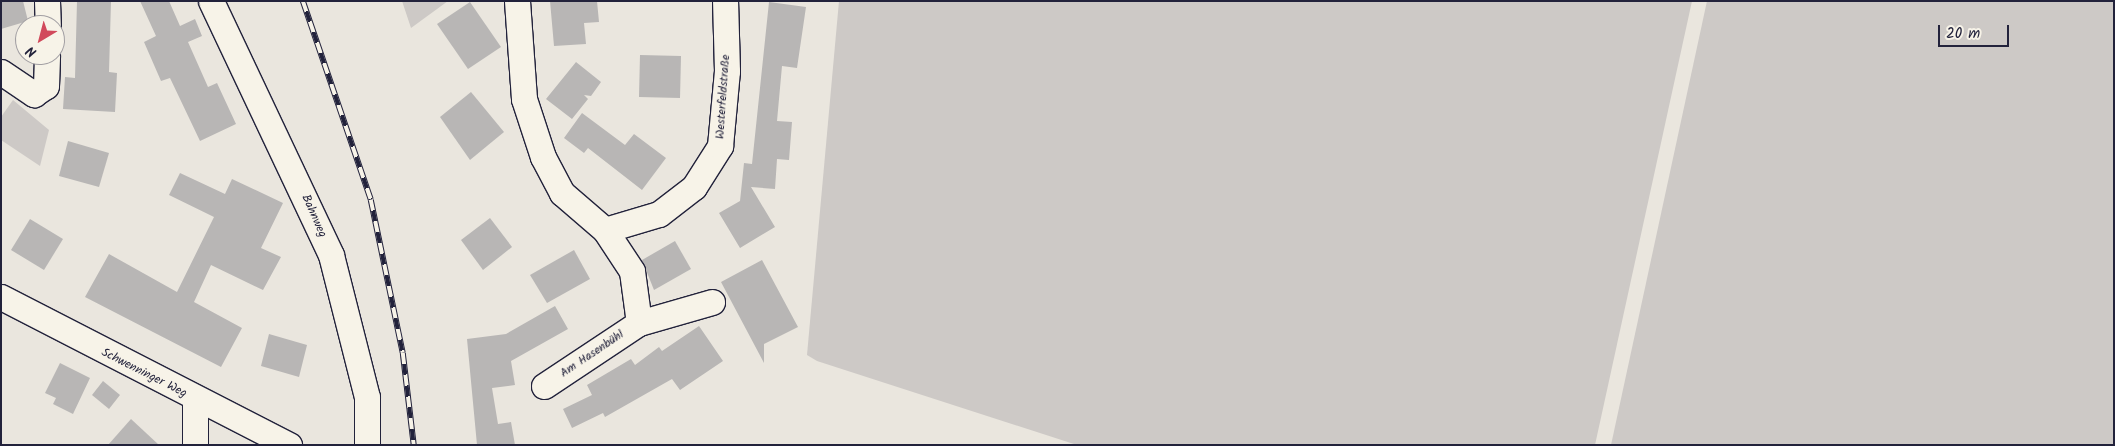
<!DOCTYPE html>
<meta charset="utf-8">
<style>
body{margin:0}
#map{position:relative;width:2115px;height:446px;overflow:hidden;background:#eae6de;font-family:Kalam,sans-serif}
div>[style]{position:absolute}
.green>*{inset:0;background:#cdc9c6}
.building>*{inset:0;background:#b8b6b5}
.roads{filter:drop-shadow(1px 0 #22223b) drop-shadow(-1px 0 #22223b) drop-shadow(0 1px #22223b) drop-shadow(0 -1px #22223b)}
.street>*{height:25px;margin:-12.5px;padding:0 12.5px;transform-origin:12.5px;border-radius:12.5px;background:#f7f3e8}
.rail>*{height:5.5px;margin-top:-2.75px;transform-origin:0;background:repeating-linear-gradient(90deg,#f7f3e8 0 11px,#22223b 0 22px);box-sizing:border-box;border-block:1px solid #22223b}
span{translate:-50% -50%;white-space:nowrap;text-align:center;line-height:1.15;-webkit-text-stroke:5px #f7f3e8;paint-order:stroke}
.street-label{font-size:12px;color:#22223b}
.frame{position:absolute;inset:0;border:2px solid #22223b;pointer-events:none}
.north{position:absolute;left:15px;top:15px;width:50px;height:50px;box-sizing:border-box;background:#f7f3e8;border:1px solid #a29fa3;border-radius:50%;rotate:217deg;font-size:14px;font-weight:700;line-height:20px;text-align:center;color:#22223b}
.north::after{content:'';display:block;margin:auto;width:18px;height:22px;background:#d1495b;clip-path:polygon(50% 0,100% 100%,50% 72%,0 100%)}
.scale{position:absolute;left:1938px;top:25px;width:71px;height:22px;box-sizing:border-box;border:2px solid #22223b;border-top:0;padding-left:6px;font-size:15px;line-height:18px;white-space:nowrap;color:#22223b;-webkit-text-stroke:4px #f7f3e8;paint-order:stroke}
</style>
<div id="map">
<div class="green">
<i style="clip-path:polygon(402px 1px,448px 1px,411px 28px)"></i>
<i style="clip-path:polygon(839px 1px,1692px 1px,1595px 445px,1077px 445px,817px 361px,807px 355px)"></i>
<i style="clip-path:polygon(1707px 1px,2114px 1px,2114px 445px,1611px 445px)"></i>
<i style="clip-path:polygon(13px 100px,49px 130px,40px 166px,1px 140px,1px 117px)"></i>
</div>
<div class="building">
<i style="clip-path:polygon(1px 1px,23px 1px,28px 21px,1px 29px)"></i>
<i style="clip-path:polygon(77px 1px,111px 1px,109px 72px,117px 73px,115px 112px,63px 109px,65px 77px,75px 78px)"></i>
<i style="clip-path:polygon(140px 1px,169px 1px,180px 26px,195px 19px,202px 36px,188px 42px,208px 87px,217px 83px,236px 124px,200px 141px,170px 78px,161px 81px,144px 42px,156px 36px)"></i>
<i style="clip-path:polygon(550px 1px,597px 1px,599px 22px,584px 23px,586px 44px,554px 46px)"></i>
<i style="clip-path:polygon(470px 2px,501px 47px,468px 69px,437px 24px)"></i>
<i style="clip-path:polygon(769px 2px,806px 7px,797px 68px,782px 66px,777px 121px,792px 122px,789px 160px,777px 159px,775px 189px,751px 187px,775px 227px,740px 248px,719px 213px,740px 201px,744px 163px,752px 164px)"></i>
<i style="clip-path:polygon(640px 55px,681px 56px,680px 98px,639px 97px)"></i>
<i style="clip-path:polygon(576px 62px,601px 82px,591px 96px,584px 95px,588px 99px,572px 119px,546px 99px)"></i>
<i style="clip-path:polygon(471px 92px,504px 132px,470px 160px,440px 117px)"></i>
<i style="clip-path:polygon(582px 113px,625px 145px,634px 134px,666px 158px,642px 190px,588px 148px,584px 153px,564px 138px)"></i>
<i style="clip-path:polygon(68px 141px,109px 153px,99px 187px,59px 176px)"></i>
<i style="clip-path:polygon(180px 173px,225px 194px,232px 179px,283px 203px,261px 248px,281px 257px,263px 290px,211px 265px,194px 302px,242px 328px,221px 367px,85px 297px,109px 254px,177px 292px,214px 217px,169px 195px)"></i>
<i style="clip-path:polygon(490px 218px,512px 247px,483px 270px,461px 240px)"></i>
<i style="clip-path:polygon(30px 219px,63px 239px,44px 270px,11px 250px)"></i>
<i style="clip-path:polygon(675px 241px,691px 269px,654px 290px,642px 260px)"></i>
<i style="clip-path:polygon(574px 250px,590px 279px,547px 303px,530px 275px)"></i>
<i style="clip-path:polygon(762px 260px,798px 327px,764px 344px,764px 363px,721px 282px)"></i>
<i style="clip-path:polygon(555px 306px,568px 329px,511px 361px,515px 385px,492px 388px,498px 424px,511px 422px,515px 445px,477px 445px,467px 339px,506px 334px)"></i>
<i style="clip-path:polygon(699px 326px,723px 361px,680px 390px,672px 379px,605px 417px,603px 413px,572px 428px,563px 409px,592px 395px,587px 385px,631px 359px,635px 365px,659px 347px,662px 351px)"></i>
<i style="clip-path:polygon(269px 334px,307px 345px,299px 377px,261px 366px)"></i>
<i style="clip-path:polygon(60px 363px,90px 378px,73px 414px,53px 404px,56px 398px,45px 393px)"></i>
<i style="clip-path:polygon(103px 381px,120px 395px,109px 409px,92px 395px)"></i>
<i style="clip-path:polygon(131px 419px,159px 445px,108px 445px)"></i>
</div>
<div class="roads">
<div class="street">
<i style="left:47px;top:1px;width:24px;rotate:88deg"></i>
<i style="left:211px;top:1px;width:281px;rotate:64.7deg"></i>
<i style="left:331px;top:255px;width:146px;rotate:75.8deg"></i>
<i style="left:367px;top:397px;width:48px;rotate:90deg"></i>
<i style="left:517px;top:1px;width:98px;rotate:85.9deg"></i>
<i style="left:524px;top:99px;width:61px;rotate:71.9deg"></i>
<i style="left:543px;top:157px;width:41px;rotate:62.2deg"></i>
<i style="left:562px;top:193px;width:57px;rotate:40.7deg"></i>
<i style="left:605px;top:230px;width:56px;rotate:-16.5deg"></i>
<i style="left:659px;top:214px;width:44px;rotate:-37.6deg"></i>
<i style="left:694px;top:187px;width:49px;rotate:-57.6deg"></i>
<i style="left:720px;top:146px;width:75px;rotate:-84.7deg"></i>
<i style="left:727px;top:71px;width:70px;rotate:-91.6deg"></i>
<i style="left:1px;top:72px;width:40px;rotate:34deg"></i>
<i style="left:34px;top:94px;width:14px;rotate:-34deg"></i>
<i style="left:46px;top:86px;width:31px;rotate:-88deg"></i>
<i style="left:1px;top:297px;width:324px;rotate:27.2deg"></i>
<i style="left:639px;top:323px;width:76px;rotate:-16deg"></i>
<i style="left:544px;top:386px;width:114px;rotate:-33.6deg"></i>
<i style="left:639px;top:323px;width:52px;rotate:-97.7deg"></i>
<i style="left:632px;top:271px;width:49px;rotate:-123.4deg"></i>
<i style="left:195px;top:399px;width:46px;rotate:90deg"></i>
</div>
</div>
<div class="rail">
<i style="left:303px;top:1px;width:210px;rotate:71.1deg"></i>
<i style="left:371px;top:200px;width:156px;rotate:78.2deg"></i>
<i style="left:403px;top:353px;width:93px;rotate:83.2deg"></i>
</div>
<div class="street-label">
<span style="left:723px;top:97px;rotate:-86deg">Westerfeldstraße</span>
<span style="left:314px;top:216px;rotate:66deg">Bahnweg</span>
<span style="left:592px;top:354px;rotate:-34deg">Am Hasenbühl</span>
<span style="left:144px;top:373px;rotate:27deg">Schwenninger Weg</span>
</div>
<div class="frame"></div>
<div class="north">N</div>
<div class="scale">20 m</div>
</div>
